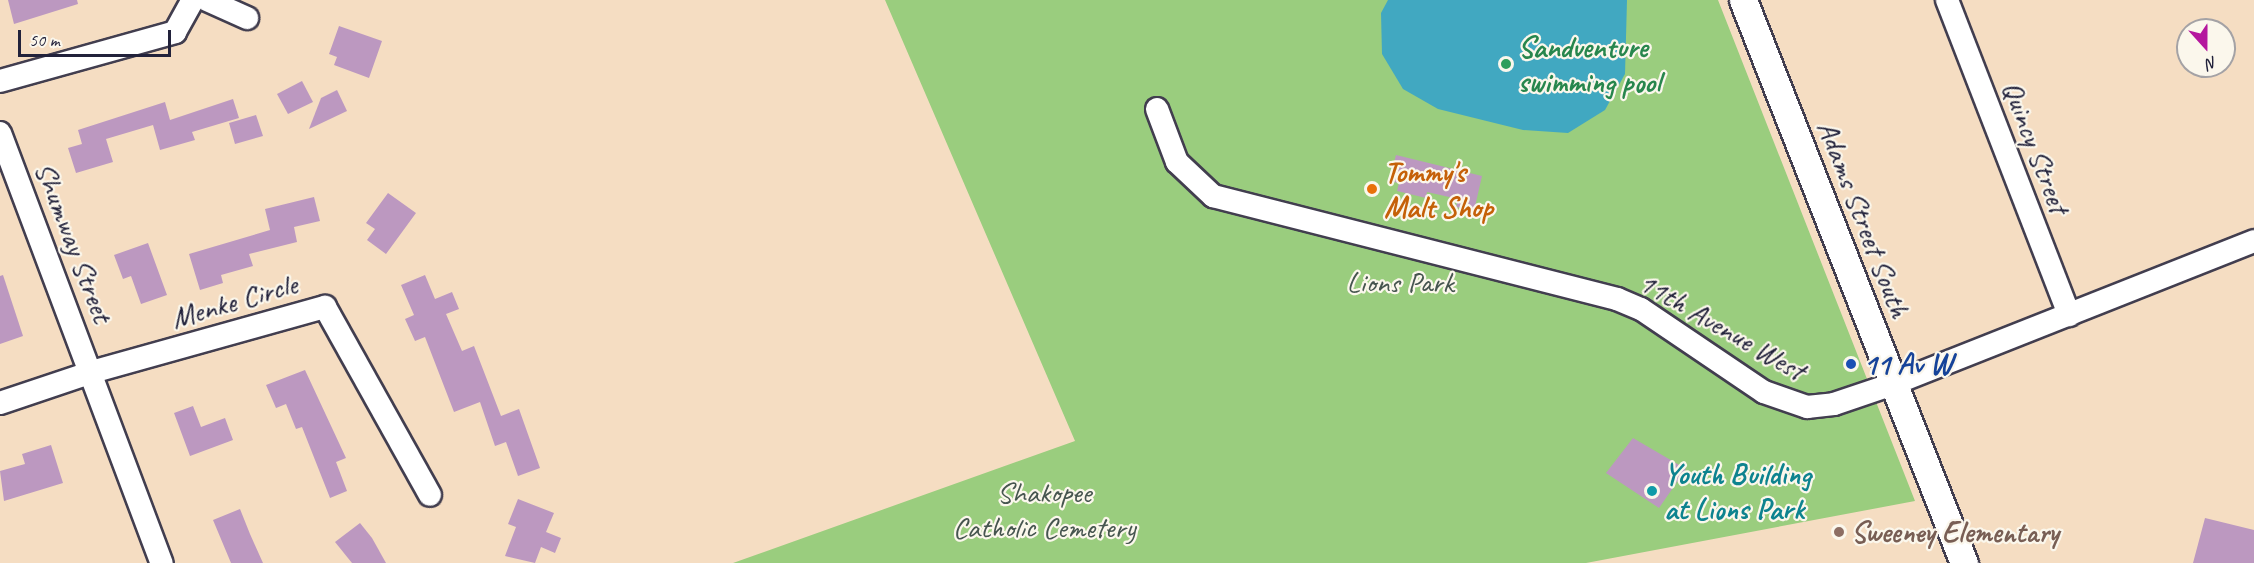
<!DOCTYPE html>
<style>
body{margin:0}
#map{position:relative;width:2254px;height:563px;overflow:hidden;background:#f5ddc2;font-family:Caveat,sans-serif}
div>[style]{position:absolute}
.green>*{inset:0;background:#9acd7e}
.water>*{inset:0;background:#41a8c1}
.building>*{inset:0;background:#bc98c0}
.roads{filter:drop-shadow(2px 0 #423e4f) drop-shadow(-2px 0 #423e4f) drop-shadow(0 2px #423e4f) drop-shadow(0 -2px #423e4f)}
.minor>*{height:22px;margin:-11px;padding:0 11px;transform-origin:11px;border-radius:11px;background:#fff}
.tertiary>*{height:27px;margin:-13.5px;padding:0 13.5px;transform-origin:13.5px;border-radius:13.5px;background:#fff}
.dots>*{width:16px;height:16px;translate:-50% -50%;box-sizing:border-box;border:3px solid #fbf7ec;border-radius:50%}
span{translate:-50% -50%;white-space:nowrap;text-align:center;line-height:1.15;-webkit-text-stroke:4.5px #fbf7ec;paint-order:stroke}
.leisure-label{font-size:30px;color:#27864d;font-weight:700}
.left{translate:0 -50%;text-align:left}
.street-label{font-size:30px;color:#22223b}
.food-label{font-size:30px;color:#c56008;font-weight:700}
.park-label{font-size:30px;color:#46554f}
.transit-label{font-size:30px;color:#164399;font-weight:700}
.culture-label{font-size:30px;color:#0d838f;font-weight:700}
.education-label{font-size:30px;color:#785e54;font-weight:700}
.north{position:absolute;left:2176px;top:18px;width:60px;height:60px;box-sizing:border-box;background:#fbf7ec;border:2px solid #a4a2a5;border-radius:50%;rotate:159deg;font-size:16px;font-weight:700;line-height:24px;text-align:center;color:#22223b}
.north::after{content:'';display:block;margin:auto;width:21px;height:27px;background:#b5179e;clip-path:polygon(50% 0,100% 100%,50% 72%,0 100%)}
.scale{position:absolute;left:18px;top:30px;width:153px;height:27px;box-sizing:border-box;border:3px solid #22223b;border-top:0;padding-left:8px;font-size:18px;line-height:21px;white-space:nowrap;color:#22223b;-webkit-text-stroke:4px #fbf7ec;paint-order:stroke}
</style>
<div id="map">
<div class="green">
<i style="clip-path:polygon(885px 0,1718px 0,1915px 501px,1586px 563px,733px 563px,1075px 441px)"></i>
</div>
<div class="water">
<i style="clip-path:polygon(1388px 0,1627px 0,1625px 74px,1605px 110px,1568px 133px,1523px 130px,1438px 109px,1403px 89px,1382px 54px,1381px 13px)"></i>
</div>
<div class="building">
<i style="clip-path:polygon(8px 0,77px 0,78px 4px,14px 24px)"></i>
<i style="clip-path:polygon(339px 26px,382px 41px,369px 78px,334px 65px,337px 57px,329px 54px)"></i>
<i style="clip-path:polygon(302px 81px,313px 102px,288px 114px,277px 94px)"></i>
<i style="clip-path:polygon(337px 90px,347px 111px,309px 129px,321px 98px)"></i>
<i style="clip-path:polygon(233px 99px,239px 118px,192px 132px,195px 140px,160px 150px,153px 125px,106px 139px,113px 162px,76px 173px,68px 148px,82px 144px,78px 130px,165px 102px,170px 120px)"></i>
<i style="clip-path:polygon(256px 115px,263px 136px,235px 144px,229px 123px)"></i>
<i style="clip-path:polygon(1396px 155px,1482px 176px,1474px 211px,1456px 207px,1458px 199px,1427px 192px,1426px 198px,1397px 191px,1399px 183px,1389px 181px)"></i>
<i style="clip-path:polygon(388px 193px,416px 213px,386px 254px,367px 240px,375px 229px,366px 223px)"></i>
<i style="clip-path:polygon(314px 197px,320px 221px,294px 227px,297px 242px,249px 254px,253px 266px,221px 275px,223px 283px,200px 290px,189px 254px,270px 230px,265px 209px)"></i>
<i style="clip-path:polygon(148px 243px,167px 295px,141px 304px,131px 276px,123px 279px,114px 255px)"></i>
<i style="clip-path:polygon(3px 275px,23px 336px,0 344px,0 276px)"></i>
<i style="clip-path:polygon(425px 275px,435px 299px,452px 292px,459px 309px,446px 314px,462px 351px,474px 346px,501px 416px,519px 409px,540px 468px,518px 476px,506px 442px,495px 446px,480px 402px,454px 412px,425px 337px,415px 341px,405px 319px,414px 315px,401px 285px)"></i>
<i style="clip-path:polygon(305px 370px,346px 458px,336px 462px,347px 491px,330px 498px,302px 427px,296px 429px,286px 404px,276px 408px,266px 385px)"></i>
<i style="clip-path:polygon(193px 406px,201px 427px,225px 418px,233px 440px,190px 456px,174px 413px)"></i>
<i style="clip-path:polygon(1633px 438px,1686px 469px,1659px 508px,1606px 473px)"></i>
<i style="clip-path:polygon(51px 445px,63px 483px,4px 501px,0 471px,25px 464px,22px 454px)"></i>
<i style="clip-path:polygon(518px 499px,554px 513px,546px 532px,561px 538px,555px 553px,541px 547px,535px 563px,505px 556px,516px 527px,508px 524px)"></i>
<i style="clip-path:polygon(240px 509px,250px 534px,263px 563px,231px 563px,213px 520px)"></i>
<i style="clip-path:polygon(2205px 518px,2254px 530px,2254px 563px,2193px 563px)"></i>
<i style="clip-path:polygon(360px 523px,372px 538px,386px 563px,352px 563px,335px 542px)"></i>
</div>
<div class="roads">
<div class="minor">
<i style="left:207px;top:0;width:44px;rotate:24.2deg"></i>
<i style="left:1947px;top:0;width:338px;rotate:68.8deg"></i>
<i style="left:0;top:81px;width:182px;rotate:-15.6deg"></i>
<i style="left:175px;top:32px;width:37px;rotate:-61deg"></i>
<i style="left:1157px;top:109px;width:57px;rotate:69.3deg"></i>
<i style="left:1177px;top:162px;width:50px;rotate:43.4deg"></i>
<i style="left:1213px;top:196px;width:417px;rotate:14.3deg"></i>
<i style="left:1617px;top:299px;width:26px;rotate:23deg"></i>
<i style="left:1641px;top:309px;width:148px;rotate:34deg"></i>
<i style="left:1764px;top:392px;width:46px;rotate:19.2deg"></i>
<i style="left:1807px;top:407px;width:27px;rotate:-6deg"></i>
<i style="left:1834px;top:404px;width:62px;rotate:-18.7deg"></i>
<i style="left:1893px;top:384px;width:388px;rotate:-21.6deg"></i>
<i style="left:0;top:133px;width:460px;rotate:69.4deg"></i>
<i style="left:0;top:403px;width:97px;rotate:-18.6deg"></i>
<i style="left:92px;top:372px;width:242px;rotate:-15.6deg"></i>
<i style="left:325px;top:307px;width:215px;rotate:60.8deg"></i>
</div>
<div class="tertiary">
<i style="left:1743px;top:0;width:605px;rotate:68.57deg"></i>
</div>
</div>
<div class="dots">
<i style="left:1506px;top:64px;background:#2e9e5b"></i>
<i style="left:1372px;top:189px;background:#e8710a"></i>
<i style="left:1851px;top:364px;background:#1a4fb4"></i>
<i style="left:1652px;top:491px;background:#0f9aa8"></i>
<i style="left:1839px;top:532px;background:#8d6e63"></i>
</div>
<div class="leisure-label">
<span class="left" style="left:1518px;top:64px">Sandventure<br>swimming pool</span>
</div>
<div class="street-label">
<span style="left:2036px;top:147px;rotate:69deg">Quincy Street</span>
<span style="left:1864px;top:219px;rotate:69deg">Adams Street South</span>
<span style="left:74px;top:242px;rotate:69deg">Shumway Street</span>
<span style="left:234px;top:301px;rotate:-16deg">Menke Circle</span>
<span style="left:1722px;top:326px;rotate:30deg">11th Avenue West</span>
</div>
<div class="food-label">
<span class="left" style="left:1384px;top:189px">Tommy's<br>Malt Shop</span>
</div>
<div class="park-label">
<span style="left:1400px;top:282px">Lions Park</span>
<span style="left:1044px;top:509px">Shakopee<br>Catholic Cemetery</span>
</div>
<div class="transit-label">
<span class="left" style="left:1863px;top:364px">11 Av W</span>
</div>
<div class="culture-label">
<span class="left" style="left:1664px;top:491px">Youth Building<br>at Lions Park</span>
</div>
<div class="education-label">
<span class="left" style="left:1851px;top:532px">Sweeney Elementary</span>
</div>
<div class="north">N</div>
<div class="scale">50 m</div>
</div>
